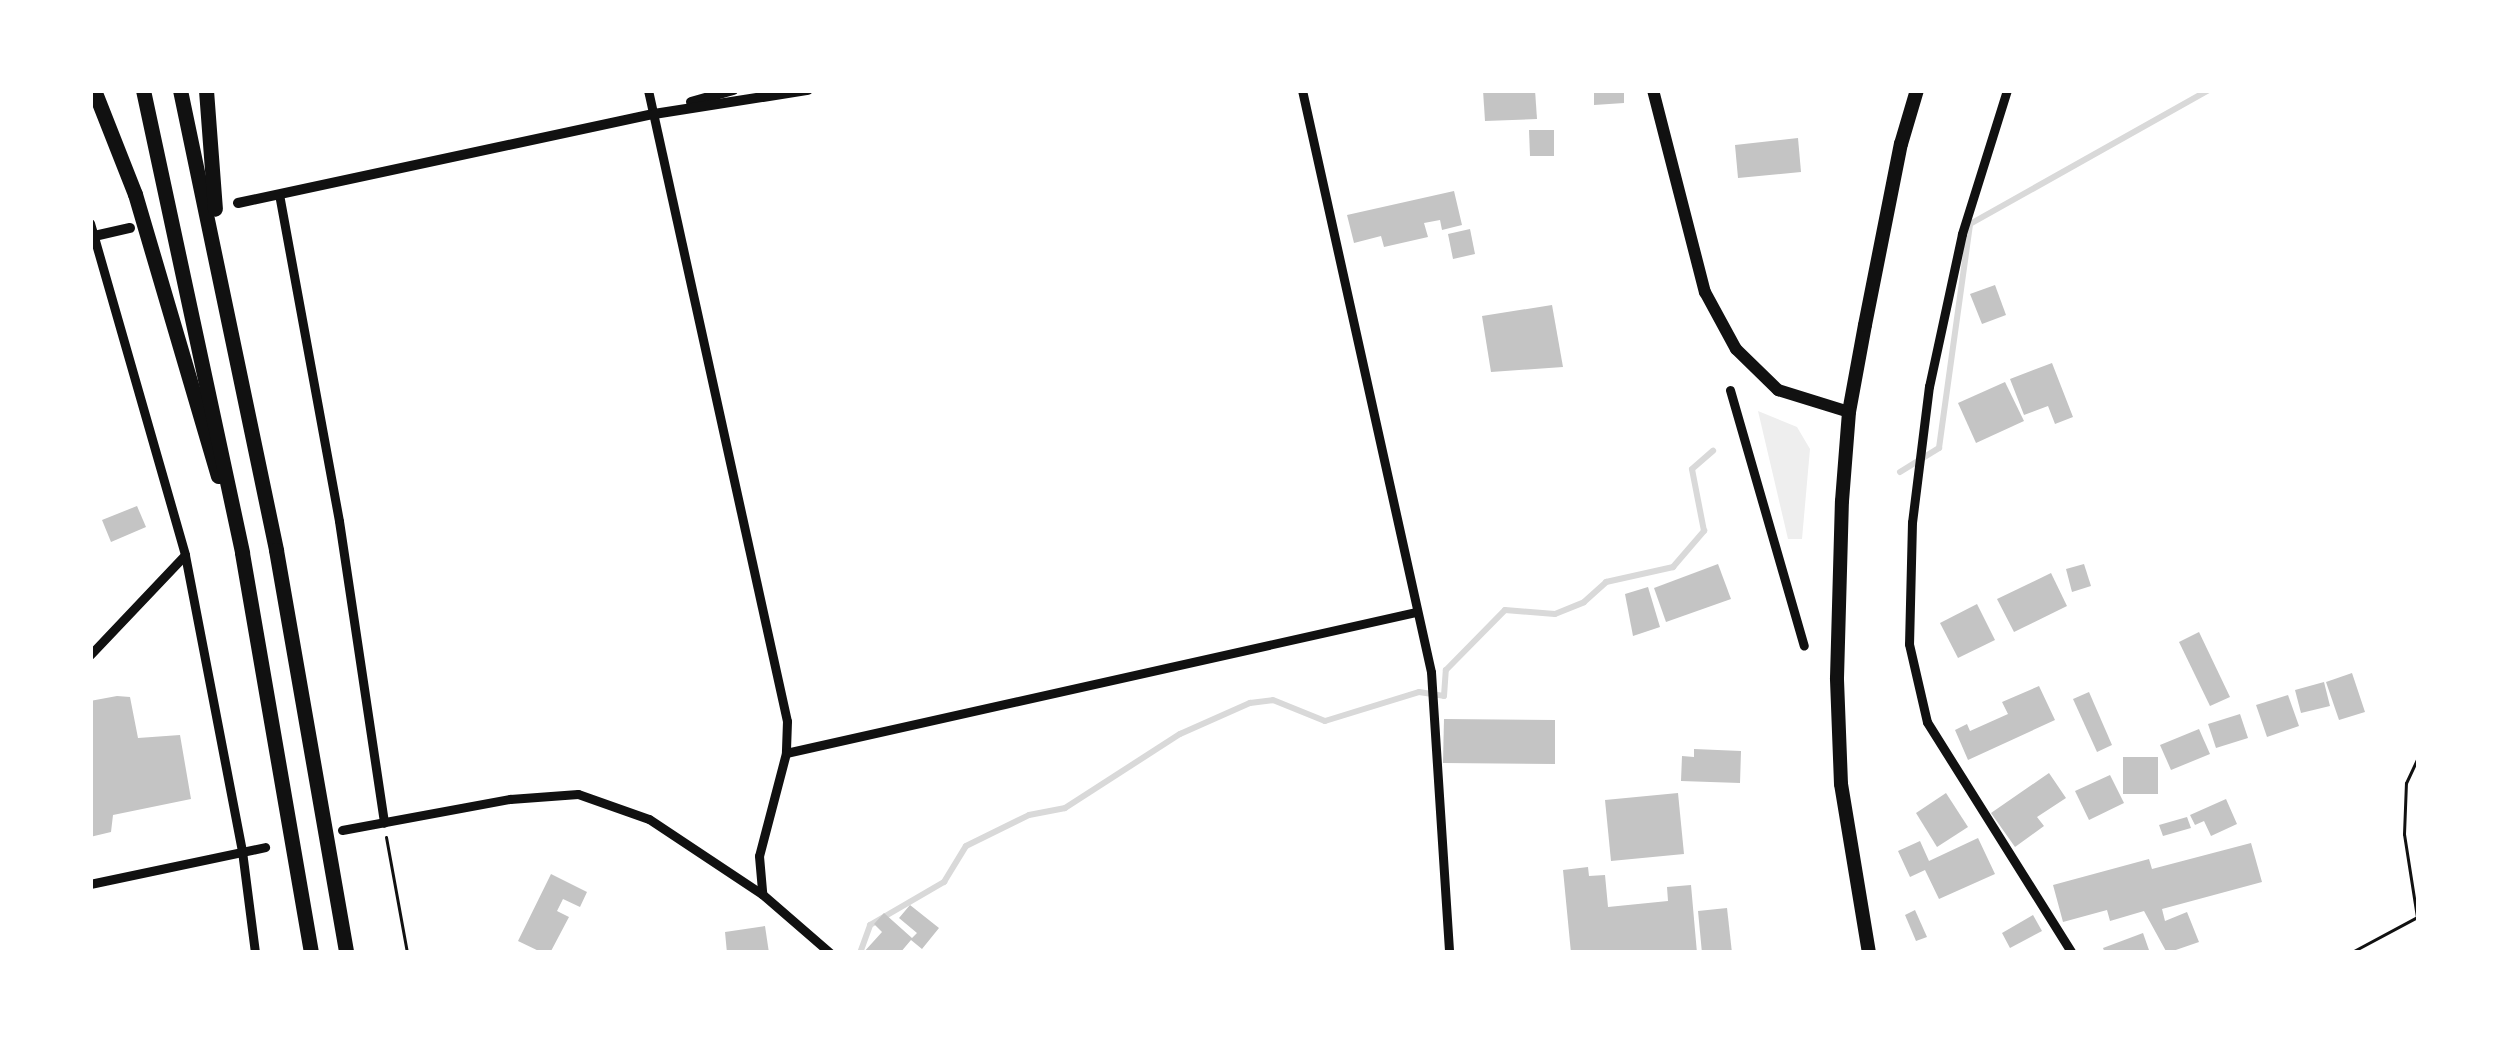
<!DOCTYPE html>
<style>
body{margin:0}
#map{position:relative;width:2509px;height:1043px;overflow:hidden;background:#fff;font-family:"Space Grotesk",sans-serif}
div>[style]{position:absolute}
.green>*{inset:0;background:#eee}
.stream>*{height:6px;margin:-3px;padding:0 3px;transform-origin:3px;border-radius:3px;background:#d9d9d9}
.building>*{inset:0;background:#c4c4c4}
.path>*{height:3px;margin:-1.5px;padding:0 1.5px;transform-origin:1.5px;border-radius:1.5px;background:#111}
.minor>*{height:9px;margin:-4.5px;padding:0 4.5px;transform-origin:4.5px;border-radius:4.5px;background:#111}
.tertiary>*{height:10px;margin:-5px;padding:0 5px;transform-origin:5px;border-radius:5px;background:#111}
.secondary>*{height:12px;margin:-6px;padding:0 6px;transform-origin:6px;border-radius:6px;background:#111}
.trunk>*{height:14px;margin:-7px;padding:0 7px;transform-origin:7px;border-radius:7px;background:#111}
.motorway>*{height:15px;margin:-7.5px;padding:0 7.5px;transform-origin:7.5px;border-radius:7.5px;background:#111}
span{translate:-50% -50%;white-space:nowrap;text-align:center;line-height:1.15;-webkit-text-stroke:10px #fff;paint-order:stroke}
.frame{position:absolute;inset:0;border:93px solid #fff;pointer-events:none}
</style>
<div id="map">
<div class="green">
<i style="clip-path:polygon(1758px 411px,1797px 427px,1810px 449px,1802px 539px,1788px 539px)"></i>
</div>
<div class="stream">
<i style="left:1900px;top:472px;width:46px;rotate:-31.6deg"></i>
<i style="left:1939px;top:448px;width:226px;rotate:-82.1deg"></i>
<i style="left:1970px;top:224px;width:274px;rotate:-29.3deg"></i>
<i style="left:860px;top:953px;width:30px;rotate:-70deg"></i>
<i style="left:870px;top:925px;width:86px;rotate:-30.2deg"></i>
<i style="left:944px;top:882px;width:42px;rotate:-58.6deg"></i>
<i style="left:966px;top:846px;width:70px;rotate:-26.2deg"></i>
<i style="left:1029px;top:815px;width:37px;rotate:-11deg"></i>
<i style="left:1065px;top:808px;width:137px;rotate:-32.8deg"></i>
<i style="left:1180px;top:734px;width:77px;rotate:-23.9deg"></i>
<i style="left:1250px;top:703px;width:23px;rotate:-7deg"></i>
<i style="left:1273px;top:700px;width:56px;rotate:22deg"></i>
<i style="left:1325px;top:721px;width:98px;rotate:-17.1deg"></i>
<i style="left:1419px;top:692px;width:25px;rotate:9deg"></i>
<i style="left:1444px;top:696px;width:26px;rotate:-86deg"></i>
<i style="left:1446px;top:670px;width:84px;rotate:-45.5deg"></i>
<i style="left:1505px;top:610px;width:50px;rotate:4.6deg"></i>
<i style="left:1555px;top:614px;width:31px;rotate:-22deg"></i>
<i style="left:1584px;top:602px;width:30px;rotate:-42deg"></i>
<i style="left:1606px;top:582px;width:69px;rotate:-12.6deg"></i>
<i style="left:1673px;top:567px;width:48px;rotate:-49.3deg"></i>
<i style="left:1704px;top:531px;width:63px;rotate:-101deg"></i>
<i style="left:1692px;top:469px;width:28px;rotate:-41deg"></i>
</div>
<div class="building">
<i style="clip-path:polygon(1483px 90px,1535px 90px,1537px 119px,1485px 121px)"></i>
<i style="clip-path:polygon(1594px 90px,1624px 90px,1624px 103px,1594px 105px)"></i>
<i style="clip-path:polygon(1529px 130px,1554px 130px,1554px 156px,1530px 156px)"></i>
<i style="clip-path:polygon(1798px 138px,1801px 172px,1738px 178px,1735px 145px)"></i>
<i style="clip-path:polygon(1454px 191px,1462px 225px,1442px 230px,1440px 220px,1424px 223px,1428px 237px,1384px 247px,1381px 236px,1354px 243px,1347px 215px)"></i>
<i style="clip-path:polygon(1470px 229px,1475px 254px,1453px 259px,1448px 234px)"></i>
<i style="clip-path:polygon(1995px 285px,2006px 315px,1982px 324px,1970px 294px)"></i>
<i style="clip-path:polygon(1552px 305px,1563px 367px,1491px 372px,1482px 316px)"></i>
<i style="clip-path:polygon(2052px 363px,2073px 417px,2055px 424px,2048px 406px,2024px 415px,2010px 379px)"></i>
<i style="clip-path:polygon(2005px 382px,2024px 421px,1976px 443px,1958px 403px)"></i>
<i style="clip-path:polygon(137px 506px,146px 527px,111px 542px,102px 520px)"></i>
<i style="clip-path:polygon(1718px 564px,1731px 599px,1666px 622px,1654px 588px)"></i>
<i style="clip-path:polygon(2084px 564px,2091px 586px,2072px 592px,2066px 569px)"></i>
<i style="clip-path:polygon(2051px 573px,2067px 606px,2014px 632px,1997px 599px)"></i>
<i style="clip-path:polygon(1648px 587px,1660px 627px,1633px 636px,1625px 594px)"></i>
<i style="clip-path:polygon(1977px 604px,1995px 640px,1958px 658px,1940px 623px)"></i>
<i style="clip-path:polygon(2199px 632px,2230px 697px,2210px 706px,2179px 642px)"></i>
<i style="clip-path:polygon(2352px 673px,2365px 712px,2339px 720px,2326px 682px)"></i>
<i style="clip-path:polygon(2324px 682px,2330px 706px,2301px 713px,2295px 690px)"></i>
<i style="clip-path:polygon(2039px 686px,2055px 720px,1968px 760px,1955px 730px,1967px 724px,1970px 731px,2008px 714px,2002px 702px)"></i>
<i style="clip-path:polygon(2089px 692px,2112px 745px,2097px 752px,2073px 699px)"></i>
<i style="clip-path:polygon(2288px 695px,2299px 726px,2267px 737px,2256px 705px)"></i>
<i style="clip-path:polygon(117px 696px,130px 697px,138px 738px,180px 735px,191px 799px,113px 815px,111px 832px,90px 837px,90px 701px)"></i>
<i style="clip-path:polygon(2240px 714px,2248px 738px,2216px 748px,2208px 724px)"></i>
<i style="clip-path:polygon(1444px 719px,1555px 720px,1555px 764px,1443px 763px)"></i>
<i style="clip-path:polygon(2199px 729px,2210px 754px,2171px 770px,2160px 745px)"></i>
<i style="clip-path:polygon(1694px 749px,1741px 751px,1740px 783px,1681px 781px,1682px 756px,1694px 757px)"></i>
<i style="clip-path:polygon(2123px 757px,2158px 757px,2158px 794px,2123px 794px)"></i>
<i style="clip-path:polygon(2049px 773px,2066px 798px,2037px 817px,2044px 826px,2015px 847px,1991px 813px)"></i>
<i style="clip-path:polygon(2110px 775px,2124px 803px,2089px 820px,2075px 791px)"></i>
<i style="clip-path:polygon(1678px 793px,1684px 854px,1611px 861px,1605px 800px)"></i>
<i style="clip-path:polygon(1946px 793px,1968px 827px,1937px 847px,1916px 813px)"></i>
<i style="clip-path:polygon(2226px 799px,2237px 824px,2211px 836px,2204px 821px,2195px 825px,2190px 815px)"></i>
<i style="clip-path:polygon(2187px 817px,2191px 828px,2163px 836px,2159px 825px)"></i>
<i style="clip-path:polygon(1978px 838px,1995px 874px,1939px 899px,1925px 870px,1910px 877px,1898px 851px,1920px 841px,1929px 861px)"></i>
<i style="clip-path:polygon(2251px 843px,2262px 882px,2162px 909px,2165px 921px,2187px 912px,2199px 942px,2167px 953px,2144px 911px,2110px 921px,2107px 910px,2063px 922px,2053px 885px,2149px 859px,2152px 869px)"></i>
<i style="clip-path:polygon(1588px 867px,1589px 876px,1605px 875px,1608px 907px,1668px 901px,1667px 887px,1691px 885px,1697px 953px,1571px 953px,1563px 870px)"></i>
<i style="clip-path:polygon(551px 874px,587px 892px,580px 907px,563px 899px,557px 911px,569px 917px,550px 953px,543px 953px,518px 941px)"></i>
<i style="clip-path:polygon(910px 905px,939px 928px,922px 949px,911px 940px,900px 953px,863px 953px,882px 932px,874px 924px,884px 913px,912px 938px,917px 933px,899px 918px)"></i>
<i style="clip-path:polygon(1727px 908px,1732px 953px,1702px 953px,1698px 911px)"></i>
<i style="clip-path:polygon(1915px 910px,1927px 937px,1916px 941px,1905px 915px)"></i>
<i style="clip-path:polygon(2033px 915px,2042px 931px,2010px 948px,2002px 933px)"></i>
<i style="clip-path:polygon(765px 926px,769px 953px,727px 953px,725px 932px)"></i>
<i style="clip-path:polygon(2143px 933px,2150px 953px,2105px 953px,2103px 948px)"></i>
</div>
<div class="path">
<i style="left:386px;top:837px;width:118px;rotate:79.7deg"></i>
<i style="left:2350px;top:953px;width:76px;rotate:-28.2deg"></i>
<i style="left:2417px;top:917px;width:84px;rotate:-98.9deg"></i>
<i style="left:2404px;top:834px;width:51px;rotate:-87.8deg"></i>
<i style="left:2406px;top:783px;width:31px;rotate:-65deg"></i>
</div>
<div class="minor">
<i style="left:648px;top:90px;width:646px;rotate:77.58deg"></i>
<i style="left:787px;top:721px;width:32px;rotate:92deg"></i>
<i style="left:786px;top:753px;width:106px;rotate:104.7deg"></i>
<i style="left:759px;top:856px;width:38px;rotate:85deg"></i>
<i style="left:1302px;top:90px;width:596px;rotate:77.5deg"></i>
<i style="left:1431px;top:672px;width:282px;rotate:86.3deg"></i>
<i style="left:2007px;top:90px;width:151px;rotate:107.4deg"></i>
<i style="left:1962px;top:234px;width:156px;rotate:102.2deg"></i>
<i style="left:1929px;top:386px;width:137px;rotate:97.1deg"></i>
<i style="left:1912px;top:522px;width:122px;rotate:91.4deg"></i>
<i style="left:1909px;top:644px;width:80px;rotate:77deg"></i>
<i style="left:1927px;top:722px;width:273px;rotate:57.9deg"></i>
<i style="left:279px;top:194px;width:332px;rotate:79.6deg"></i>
<i style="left:339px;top:521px;width:305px;rotate:81.5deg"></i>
<i style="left:90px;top:223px;width:345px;rotate:74deg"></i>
<i style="left:185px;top:555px;width:301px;rotate:79.1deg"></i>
<i style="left:242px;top:851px;width:103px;rotate:82.7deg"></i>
<i style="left:1730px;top:390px;width:266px;rotate:73.9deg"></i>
<i style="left:90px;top:655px;width:138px;rotate:-46.5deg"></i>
<i style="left:786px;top:753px;width:646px;rotate:-12.62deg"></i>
<i style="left:342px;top:830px;width:171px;rotate:-10.5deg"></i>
<i style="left:510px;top:799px;width:68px;rotate:-4.2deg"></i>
<i style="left:578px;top:794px;width:75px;rotate:19.4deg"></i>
<i style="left:649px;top:819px;width:136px;rotate:33.6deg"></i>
<i style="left:762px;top:894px;width:90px;rotate:40.9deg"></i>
<i style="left:90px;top:884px;width:179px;rotate:-11.9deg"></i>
</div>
<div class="tertiary">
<i style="left:691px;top:102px;width:44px;rotate:-15.9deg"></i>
<i style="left:238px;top:203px;width:425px;rotate:-12.1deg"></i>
<i style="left:654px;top:114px;width:156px;rotate:-8.9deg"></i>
<i style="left:90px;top:237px;width:41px;rotate:-12.7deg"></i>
</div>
<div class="secondary">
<i style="left:1653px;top:90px;width:209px;rotate:75.6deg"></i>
<i style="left:1705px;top:292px;width:65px;rotate:61.5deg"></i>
<i style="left:1736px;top:349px;width:59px;rotate:44.3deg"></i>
<i style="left:1778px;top:390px;width:74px;rotate:17.2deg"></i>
</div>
<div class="trunk">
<i style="left:1869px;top:953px;width:171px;rotate:-99.4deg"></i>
<i style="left:1841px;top:784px;width:106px;rotate:-92.2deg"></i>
<i style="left:1837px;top:678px;width:177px;rotate:-88.4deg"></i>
<i style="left:1842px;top:501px;width:89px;rotate:-85.5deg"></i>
<i style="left:1849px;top:412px;width:88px;rotate:-79.6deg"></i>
<i style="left:1865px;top:325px;width:185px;rotate:-78.8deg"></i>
<i style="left:1901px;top:144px;width:56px;rotate:-73.5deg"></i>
</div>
<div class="motorway">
<i style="left:94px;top:90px;width:112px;rotate:68.5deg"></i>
<i style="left:135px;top:194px;width:294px;rotate:73.6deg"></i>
<i style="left:143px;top:90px;width:473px;rotate:77.9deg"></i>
<i style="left:242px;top:553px;width:406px;rotate:80.2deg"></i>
<i style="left:180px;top:90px;width:470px;rotate:78.2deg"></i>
<i style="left:276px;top:550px;width:409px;rotate:80.1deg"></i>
<i style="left:206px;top:90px;width:119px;rotate:85.7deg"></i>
</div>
<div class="frame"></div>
</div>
